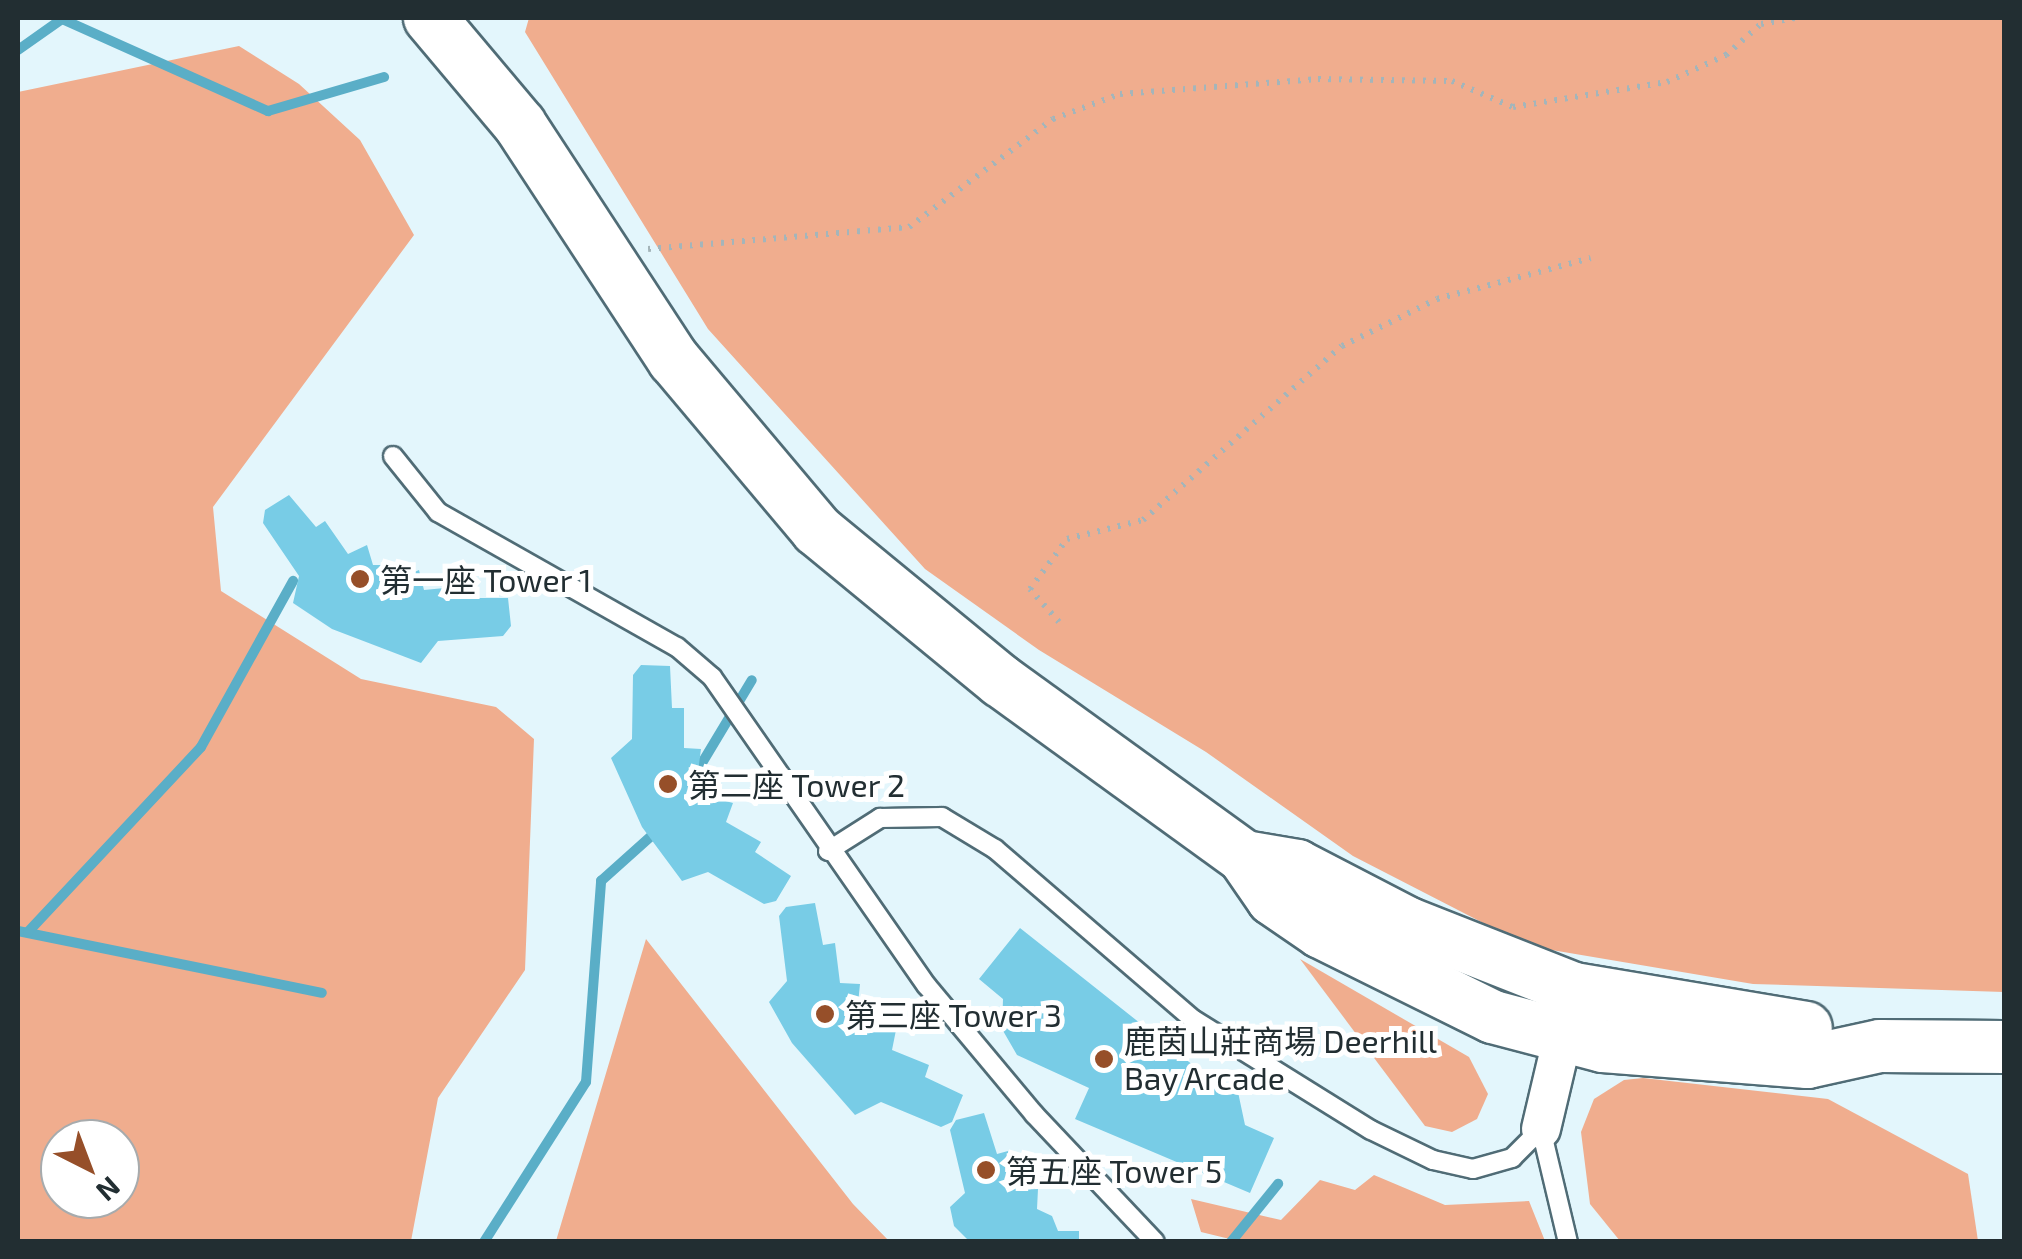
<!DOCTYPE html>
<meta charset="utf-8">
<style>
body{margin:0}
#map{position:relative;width:2022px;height:1259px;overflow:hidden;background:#e3f6fc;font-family:"Exo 2","Noto Sans TC",sans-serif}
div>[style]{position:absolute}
.forest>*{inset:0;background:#f0ad8e}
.stream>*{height:10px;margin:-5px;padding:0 5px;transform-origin:5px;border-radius:5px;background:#5aaec7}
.building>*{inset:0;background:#78cce6}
.path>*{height:6px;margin-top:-3px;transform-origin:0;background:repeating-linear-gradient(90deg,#a4b5ba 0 2.5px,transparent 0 10.5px)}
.roads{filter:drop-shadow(2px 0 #506c76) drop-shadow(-2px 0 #506c76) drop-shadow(0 2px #506c76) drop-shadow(0 -2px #506c76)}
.service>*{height:18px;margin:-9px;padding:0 9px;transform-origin:9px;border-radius:9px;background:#fff}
.minor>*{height:38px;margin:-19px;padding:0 19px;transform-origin:19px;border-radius:19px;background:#fff}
.secondary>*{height:52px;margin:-26px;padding:0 26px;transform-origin:26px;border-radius:26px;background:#fff}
.dots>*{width:28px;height:28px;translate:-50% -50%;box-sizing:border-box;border:5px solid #fff;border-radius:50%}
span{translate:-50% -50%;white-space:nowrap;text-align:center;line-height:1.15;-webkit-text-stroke:10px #fff;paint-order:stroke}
.poi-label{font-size:32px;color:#222e32}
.left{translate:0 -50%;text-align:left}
.frame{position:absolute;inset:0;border:20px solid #222e32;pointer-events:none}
.north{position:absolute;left:40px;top:1119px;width:100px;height:100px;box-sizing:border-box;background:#fff;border:2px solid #a7abad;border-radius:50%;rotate:138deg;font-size:28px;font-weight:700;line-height:40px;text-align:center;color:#222e32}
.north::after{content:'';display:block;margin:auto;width:35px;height:45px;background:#964f29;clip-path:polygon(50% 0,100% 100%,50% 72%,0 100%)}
</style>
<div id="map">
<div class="forest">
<i style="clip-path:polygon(529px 18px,2004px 18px,2004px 992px,1753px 984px,1528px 946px,1353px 856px,1206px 752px,1039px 650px,925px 569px,708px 329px,525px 32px)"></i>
<i style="clip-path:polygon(evenodd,239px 46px,299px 84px,360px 140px,414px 235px,213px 507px,221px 591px,361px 679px,496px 707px,534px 739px,525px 970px,438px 1098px,411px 1241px,18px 1241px,18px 92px,239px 46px,120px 1139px,120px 1199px,60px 1199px,60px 1139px,120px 1139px)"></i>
<i style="clip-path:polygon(646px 939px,853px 1204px,889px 1241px,556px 1241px)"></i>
<i style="clip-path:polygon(1300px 959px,1469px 1057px,1488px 1094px,1477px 1119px,1452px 1132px,1425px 1126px)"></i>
<i style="clip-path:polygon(1643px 1078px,1828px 1099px,1968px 1174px,1978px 1241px,1620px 1241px,1590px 1204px,1581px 1132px,1594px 1099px,1624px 1080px)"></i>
<i style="clip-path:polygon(1374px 1175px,1445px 1205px,1529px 1201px,1545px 1241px,1238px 1241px,1201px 1232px,1191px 1199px,1281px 1220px,1320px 1180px,1355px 1190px)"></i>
</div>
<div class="stream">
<i style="left:18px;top:50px;width:54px;rotate:-35.2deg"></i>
<i style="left:62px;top:19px;width:226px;rotate:24.1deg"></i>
<i style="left:268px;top:111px;width:121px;rotate:-16.3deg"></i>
<i style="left:693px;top:778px;width:114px;rotate:-59deg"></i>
<i style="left:18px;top:931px;width:310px;rotate:11.5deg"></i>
<i style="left:28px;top:932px;width:253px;rotate:-46.9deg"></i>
<i style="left:201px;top:747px;width:190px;rotate:-61deg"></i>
<i style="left:484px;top:1242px;width:190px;rotate:-57.5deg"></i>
<i style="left:586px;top:1082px;width:202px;rotate:-85.7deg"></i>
<i style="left:601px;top:881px;width:78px;rotate:-41.9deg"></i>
<i style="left:1231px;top:1242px;width:75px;rotate:-51deg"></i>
</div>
<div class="building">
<i style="clip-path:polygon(289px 495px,316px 527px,325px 521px,348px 554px,367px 545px,373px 565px,389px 565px,401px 578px,419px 570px,424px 590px,465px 586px,466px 598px,508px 598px,511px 626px,503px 636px,438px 641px,421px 663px,332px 629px,293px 603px,299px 576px,263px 523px,265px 510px)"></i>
<i style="clip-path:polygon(641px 665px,670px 666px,672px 708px,684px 708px,684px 748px,701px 749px,698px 772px,712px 781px,714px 798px,733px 803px,726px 822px,761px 842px,755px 852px,791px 876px,776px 901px,764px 904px,708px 872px,682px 881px,642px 827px,611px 758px,632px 739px,633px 675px)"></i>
<i style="clip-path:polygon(815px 903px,823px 945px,835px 943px,840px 983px,860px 984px,858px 1004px,872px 1012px,876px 1028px,896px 1030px,892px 1050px,929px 1065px,925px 1077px,963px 1095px,952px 1122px,941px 1127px,881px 1102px,855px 1115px,792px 1043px,769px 1002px,787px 981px,779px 916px,786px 907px)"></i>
<i style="clip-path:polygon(1020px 928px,1208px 1077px,1238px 1092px,1245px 1125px,1274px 1138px,1250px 1193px,1075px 1119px,1089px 1088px,1017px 1055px,1002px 1029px,1003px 999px,979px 979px)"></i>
<i style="clip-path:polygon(984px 1113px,997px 1154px,1008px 1151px,1018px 1190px,1038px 1189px,1037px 1209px,1052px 1216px,1058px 1231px,1079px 1231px,1079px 1240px,970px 1242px,954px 1226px,950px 1207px,965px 1193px,950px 1130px,956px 1120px)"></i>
</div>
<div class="path">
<i style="left:648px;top:249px;width:262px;rotate:-4.8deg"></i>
<i style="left:909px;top:227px;width:180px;rotate:-36.9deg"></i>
<i style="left:1053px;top:119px;width:72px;rotate:-20.5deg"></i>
<i style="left:1120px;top:94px;width:199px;rotate:-4.3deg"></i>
<i style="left:1318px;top:79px;width:134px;rotate:0.9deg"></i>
<i style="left:1452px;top:81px;width:66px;rotate:23.1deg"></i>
<i style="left:1513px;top:107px;width:156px;rotate:-9.2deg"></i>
<i style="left:1667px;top:82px;width:65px;rotate:-24.6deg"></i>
<i style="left:1726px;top:55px;width:47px;rotate:-41.5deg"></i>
<i style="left:1761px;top:24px;width:36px;rotate:-10deg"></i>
<i style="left:1059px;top:622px;width:44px;rotate:-131.3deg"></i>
<i style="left:1030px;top:589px;width:62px;rotate:-53.5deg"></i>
<i style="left:1067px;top:539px;width:78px;rotate:-14deg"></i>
<i style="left:1143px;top:520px;width:264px;rotate:-41.2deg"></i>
<i style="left:1342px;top:346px;width:106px;rotate:-26.3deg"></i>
<i style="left:1437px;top:299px;width:159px;rotate:-14.9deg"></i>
</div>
<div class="roads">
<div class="service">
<i style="left:393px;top:456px;width:72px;rotate:51.2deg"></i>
<i style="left:438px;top:512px;width:274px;rotate:29.5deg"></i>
<i style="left:677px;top:647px;width:46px;rotate:40.6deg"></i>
<i style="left:712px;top:677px;width:376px;rotate:55.2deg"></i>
<i style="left:927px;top:986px;width:167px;rotate:50.1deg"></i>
<i style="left:1034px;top:1114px;width:176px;rotate:46.6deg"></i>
<i style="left:828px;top:851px;width:62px;rotate:-32.4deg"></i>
<i style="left:880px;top:818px;width:62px;rotate:-0.9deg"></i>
<i style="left:942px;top:817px;width:62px;rotate:31.1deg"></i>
<i style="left:995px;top:849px;width:262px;rotate:40.7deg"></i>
<i style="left:1194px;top:1020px;width:208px;rotate:31.9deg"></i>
<i style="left:1371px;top:1130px;width:69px;rotate:25.8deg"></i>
<i style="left:1433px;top:1160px;width:41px;rotate:12.7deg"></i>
<i style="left:1473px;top:1169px;width:41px;rotate:-15.8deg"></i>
<i style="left:1512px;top:1158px;width:41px;rotate:-45deg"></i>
<i style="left:1541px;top:1129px;width:116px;rotate:76.6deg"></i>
</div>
<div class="minor">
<i style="left:1541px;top:1129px;width:121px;rotate:-76.7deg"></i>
</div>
<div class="secondary">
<i style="left:430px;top:18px;width:140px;rotate:49.9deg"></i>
<i style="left:520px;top:125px;width:281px;rotate:56.8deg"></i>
<i style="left:674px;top:360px;width:222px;rotate:49.9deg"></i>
<i style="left:817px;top:530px;width:238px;rotate:39.4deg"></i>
<i style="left:1001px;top:681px;width:300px;rotate:35.9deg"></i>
<i style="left:1244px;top:857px;width:51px;rotate:55.4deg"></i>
<i style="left:1273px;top:899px;width:58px;rotate:34.5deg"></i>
<i style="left:1321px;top:932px;width:192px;rotate:26.3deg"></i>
<i style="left:1493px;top:1017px;width:114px;rotate:14.8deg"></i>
<i style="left:1603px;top:1046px;width:205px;rotate:4.5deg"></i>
<i style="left:1807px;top:1062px;width:75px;rotate:-12.4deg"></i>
<i style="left:1880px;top:1046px;width:124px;rotate:0.5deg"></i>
<i style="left:1244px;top:857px;width:54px;rotate:9.6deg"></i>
<i style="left:1297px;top:866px;width:126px;rotate:27.4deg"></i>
<i style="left:1409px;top:924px;width:177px;rotate:21.5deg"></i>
<i style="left:1574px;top:989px;width:235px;rotate:9.5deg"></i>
</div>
</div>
<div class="dots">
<i style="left:360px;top:579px;background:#964f29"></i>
<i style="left:668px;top:784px;background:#964f29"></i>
<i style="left:825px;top:1014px;background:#964f29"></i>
<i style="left:1104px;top:1059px;background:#964f29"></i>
<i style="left:986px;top:1170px;background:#964f29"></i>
</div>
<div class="poi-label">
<span class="left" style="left:380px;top:579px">第一座 Tower 1</span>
<span class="left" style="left:688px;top:784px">第二座 Tower 2</span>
<span class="left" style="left:845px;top:1014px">第三座 Tower 3</span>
<span class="left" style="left:1124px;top:1059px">鹿茵山莊商場 Deerhill<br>Bay Arcade</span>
<span class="left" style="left:1006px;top:1170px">第五座 Tower 5</span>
</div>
<div class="frame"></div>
<div class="north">N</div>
</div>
